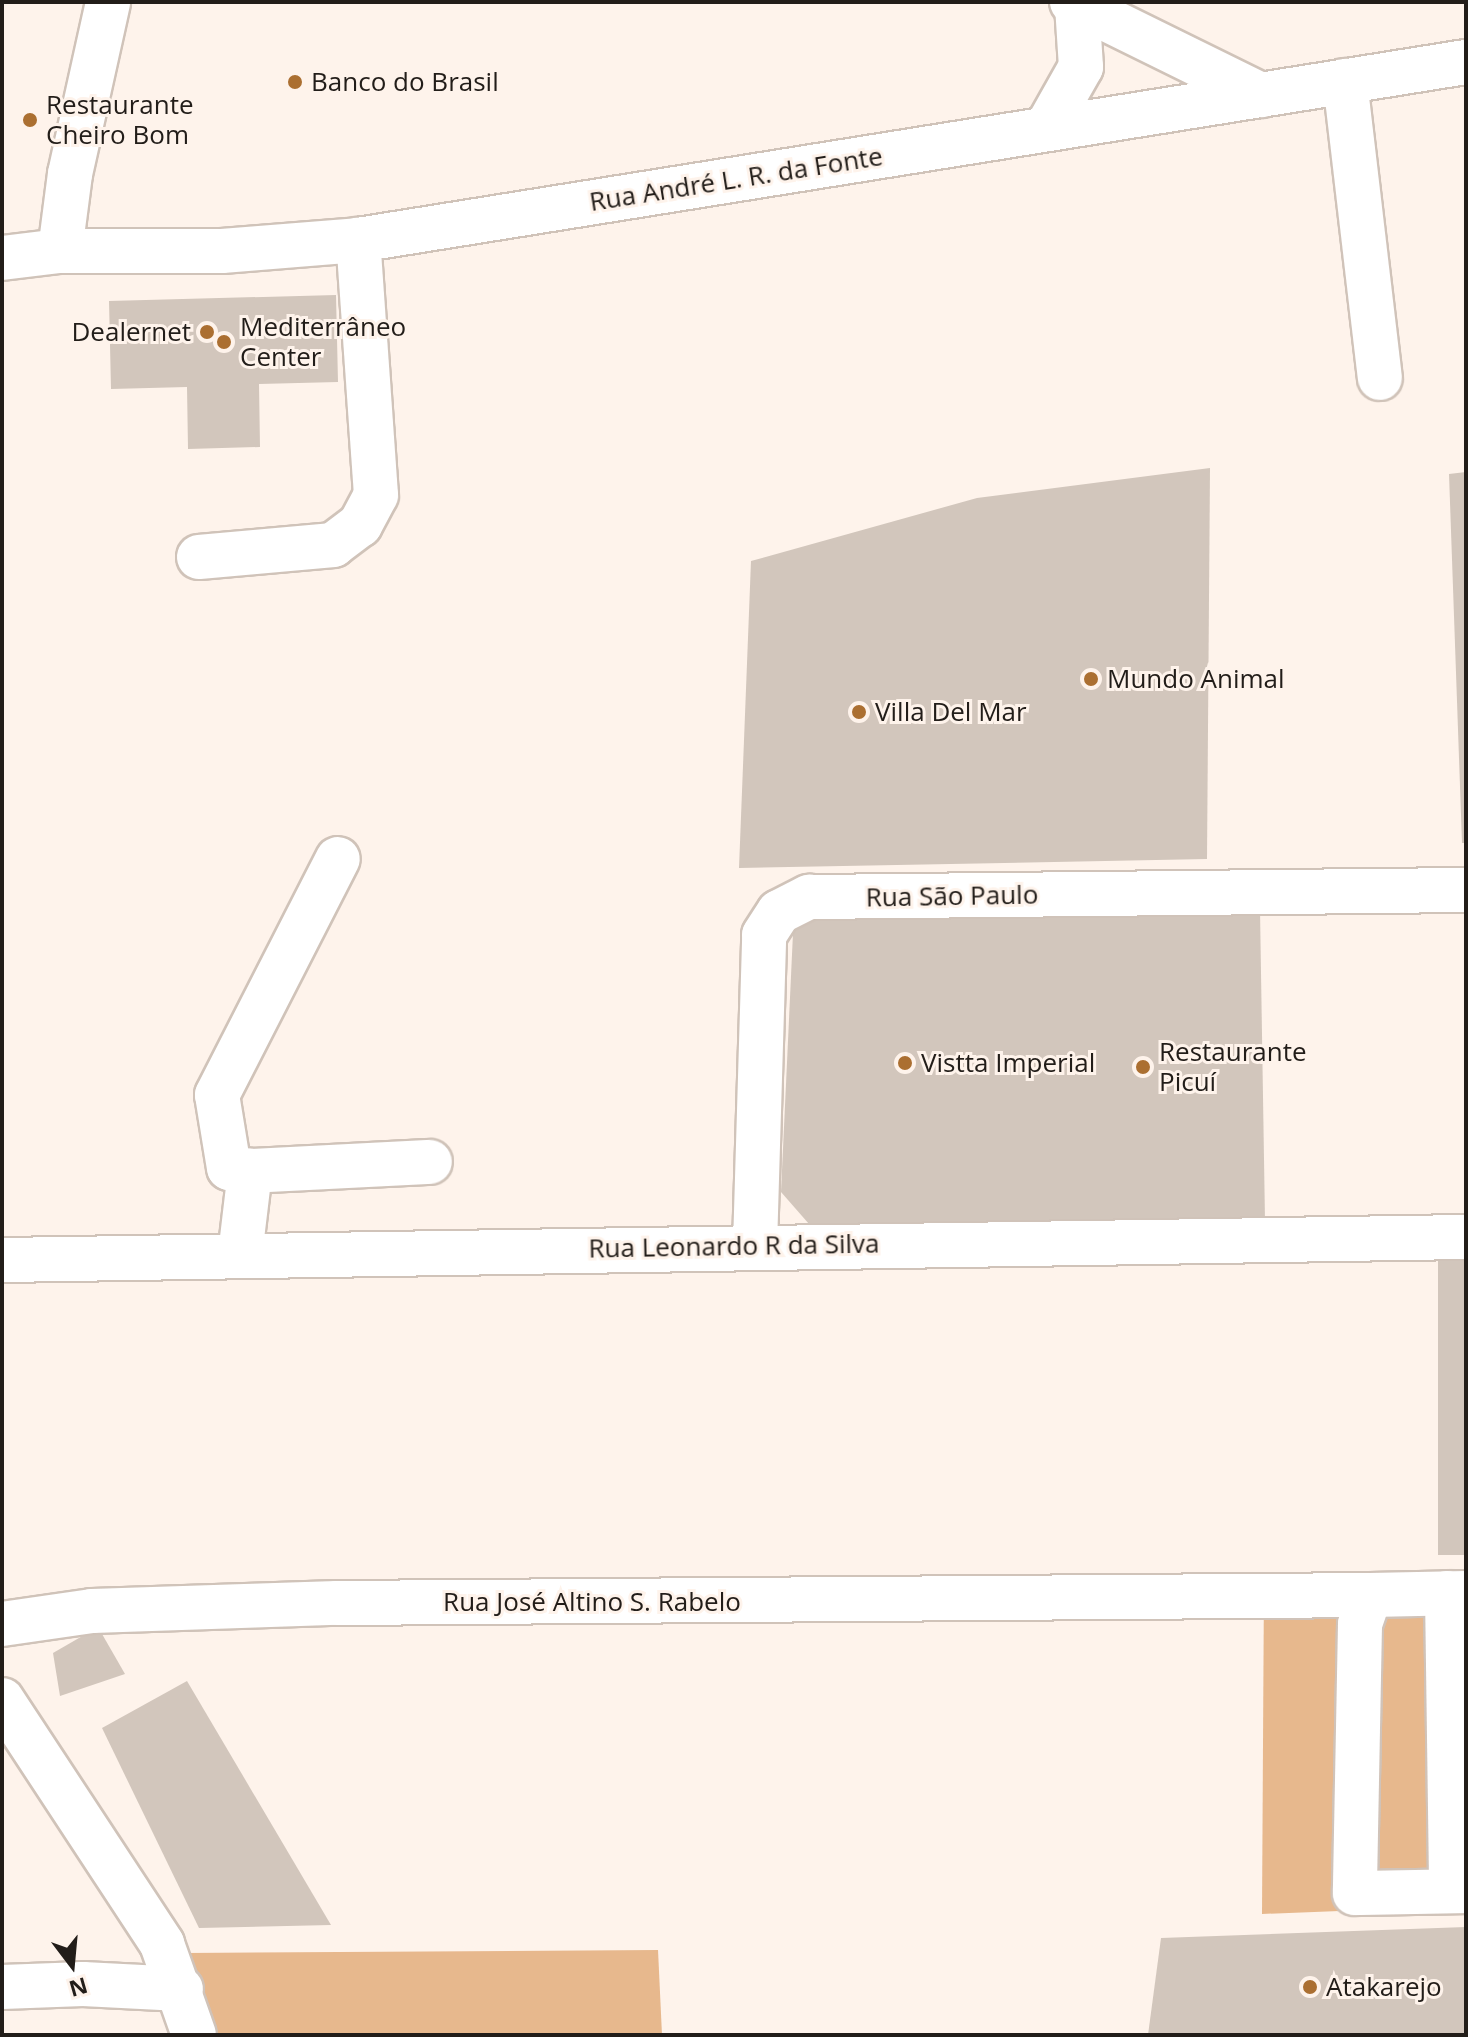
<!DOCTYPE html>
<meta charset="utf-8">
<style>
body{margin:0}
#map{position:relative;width:1468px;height:2037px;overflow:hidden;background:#fef3eb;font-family:"Open Sans",sans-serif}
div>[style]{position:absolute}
.green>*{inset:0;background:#e7b88d}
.building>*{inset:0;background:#d2c6bc}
.roads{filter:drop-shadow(2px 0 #d0c3b9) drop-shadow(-2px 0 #d0c3b9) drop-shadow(0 2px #d0c3b9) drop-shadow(0 -2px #d0c3b9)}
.minor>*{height:44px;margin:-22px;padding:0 22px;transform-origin:22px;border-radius:22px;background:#fff}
.dots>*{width:22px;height:22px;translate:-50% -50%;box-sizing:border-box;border:4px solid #fef3eb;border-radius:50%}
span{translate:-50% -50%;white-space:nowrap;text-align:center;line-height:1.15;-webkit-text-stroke:6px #fef3eb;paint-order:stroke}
.poi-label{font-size:26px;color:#221d19}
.left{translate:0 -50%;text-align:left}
.right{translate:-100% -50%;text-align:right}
.street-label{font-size:26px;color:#221d19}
.frame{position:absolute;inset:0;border:4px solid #221d19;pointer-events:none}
.north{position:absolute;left:32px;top:1925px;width:80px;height:80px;-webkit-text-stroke:6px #fef3eb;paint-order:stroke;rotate:164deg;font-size:22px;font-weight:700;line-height:32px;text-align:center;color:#221d19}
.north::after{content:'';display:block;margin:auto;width:28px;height:36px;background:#221d19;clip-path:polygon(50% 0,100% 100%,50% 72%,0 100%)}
</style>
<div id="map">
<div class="green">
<i style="clip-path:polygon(1466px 1573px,1466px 1906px,1262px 1914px,1264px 1577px)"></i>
<i style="clip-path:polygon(658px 1950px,662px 2035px,210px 2035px,185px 1953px)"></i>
</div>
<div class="building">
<i style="clip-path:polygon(336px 295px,338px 382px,259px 384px,260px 447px,188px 449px,187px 387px,111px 389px,109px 301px)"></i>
<i style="clip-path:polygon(1210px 468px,1207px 859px,739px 868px,751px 561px,977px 498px)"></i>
<i style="clip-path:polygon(1466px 472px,1466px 843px,1462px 843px,1449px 474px)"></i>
<i style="clip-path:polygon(1260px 910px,1265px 1221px,809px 1224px,781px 1192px,793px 933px,813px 913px)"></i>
<i style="clip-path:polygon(1438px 1254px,1466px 1254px,1466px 1555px,1438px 1555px)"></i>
<i style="clip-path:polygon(98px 1627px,125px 1674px,60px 1696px,53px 1653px)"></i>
<i style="clip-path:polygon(187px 1681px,331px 1925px,199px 1928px,102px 1728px)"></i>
<i style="clip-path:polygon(1466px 1927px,1466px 2035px,1148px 2035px,1161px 1938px)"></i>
</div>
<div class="roads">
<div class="minor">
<i style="left:1072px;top:2px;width:211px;rotate:26.2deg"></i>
<i style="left:1345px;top:81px;width:299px;rotate:83.3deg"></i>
<i style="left:1047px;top:127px;width:69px;rotate:-60.5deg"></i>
<i style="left:1081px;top:67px;width:62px;rotate:-93.7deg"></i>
<i style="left:60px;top:251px;width:78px;rotate:-82.6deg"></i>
<i style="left:70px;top:174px;width:176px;rotate:-77.5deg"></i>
<i style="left:2px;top:258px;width:58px;rotate:-6.9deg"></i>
<i style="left:60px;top:251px;width:162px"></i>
<i style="left:222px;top:251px;width:136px;rotate:-4.6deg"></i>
<i style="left:358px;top:240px;width:1122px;rotate:-9.13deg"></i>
<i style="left:199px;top:557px;width:135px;rotate:-5.1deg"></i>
<i style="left:333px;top:545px;width:34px;rotate:-37deg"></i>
<i style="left:360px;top:525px;width:34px;rotate:-62deg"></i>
<i style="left:376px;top:495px;width:256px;rotate:-94deg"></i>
<i style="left:250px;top:1171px;width:21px;rotate:-172deg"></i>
<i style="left:229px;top:1168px;width:74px;rotate:-99.3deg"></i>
<i style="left:217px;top:1095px;width:265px;rotate:-62.9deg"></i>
<i style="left:755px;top:1246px;width:311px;rotate:-88.3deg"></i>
<i style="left:764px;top:935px;width:27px;rotate:-57deg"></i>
<i style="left:779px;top:912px;width:34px;rotate:-27deg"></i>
<i style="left:809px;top:897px;width:657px;rotate:-0.61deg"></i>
<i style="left:240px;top:1255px;width:85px;rotate:-83.2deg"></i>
<i style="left:250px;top:1171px;width:180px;rotate:-2.9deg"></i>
<i style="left:2px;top:1260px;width:1464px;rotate:-0.9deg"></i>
<i style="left:1447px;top:1593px;width:298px;rotate:89.2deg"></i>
<i style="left:1466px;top:1593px;width:96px;rotate:178.8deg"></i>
<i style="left:1370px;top:1595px;width:31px;rotate:109deg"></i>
<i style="left:1360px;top:1624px;width:269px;rotate:91.1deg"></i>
<i style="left:1355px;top:1893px;width:111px;rotate:-1deg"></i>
<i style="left:2px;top:1624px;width:91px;rotate:-8.2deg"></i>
<i style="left:92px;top:1611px;width:245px;rotate:-1.9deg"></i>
<i style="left:337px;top:1603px;width:1033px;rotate:-0.44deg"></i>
<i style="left:2px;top:1700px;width:292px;rotate:56.7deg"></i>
<i style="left:162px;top:1944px;width:96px;rotate:70.6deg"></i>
<i style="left:2px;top:1987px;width:81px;rotate:-2.1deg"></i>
<i style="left:83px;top:1984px;width:98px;rotate:2.9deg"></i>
</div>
</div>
<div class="dots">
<i style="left:295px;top:82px;background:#ab6f31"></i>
<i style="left:30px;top:120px;background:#ab6f31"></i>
<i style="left:207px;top:332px;background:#ab6f31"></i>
<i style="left:224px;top:342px;background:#ab6f31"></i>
<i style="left:1091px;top:679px;background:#ab6f31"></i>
<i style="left:859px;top:712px;background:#ab6f31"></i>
<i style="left:905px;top:1063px;background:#ab6f31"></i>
<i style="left:1143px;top:1067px;background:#ab6f31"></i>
<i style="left:1310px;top:1987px;background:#ab6f31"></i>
</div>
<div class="poi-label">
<span class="left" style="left:311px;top:82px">Banco do Brasil</span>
<span class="left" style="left:46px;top:120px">Restaurante<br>Cheiro Bom</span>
<span class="left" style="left:240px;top:342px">Mediterrâneo<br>Center</span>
<span class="right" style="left:191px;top:332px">Dealernet</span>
<span class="left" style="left:1107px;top:679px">Mundo Animal</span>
<span class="left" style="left:875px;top:712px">Villa Del Mar</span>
<span class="left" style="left:1159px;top:1067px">Restaurante<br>Picuí</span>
<span class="left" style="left:921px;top:1063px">Vistta Imperial</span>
<span class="left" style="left:1326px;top:1987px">Atakarejo</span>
</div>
<div class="street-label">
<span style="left:736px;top:179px;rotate:-9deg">Rua André L. R. da Fonte</span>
<span style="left:952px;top:896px;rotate:-1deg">Rua São Paulo</span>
<span style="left:734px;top:1246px;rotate:-1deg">Rua Leonardo R da Silva</span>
<span style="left:592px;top:1602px">Rua José Altino S. Rabelo</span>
</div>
<div class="frame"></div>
<div class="north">N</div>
</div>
